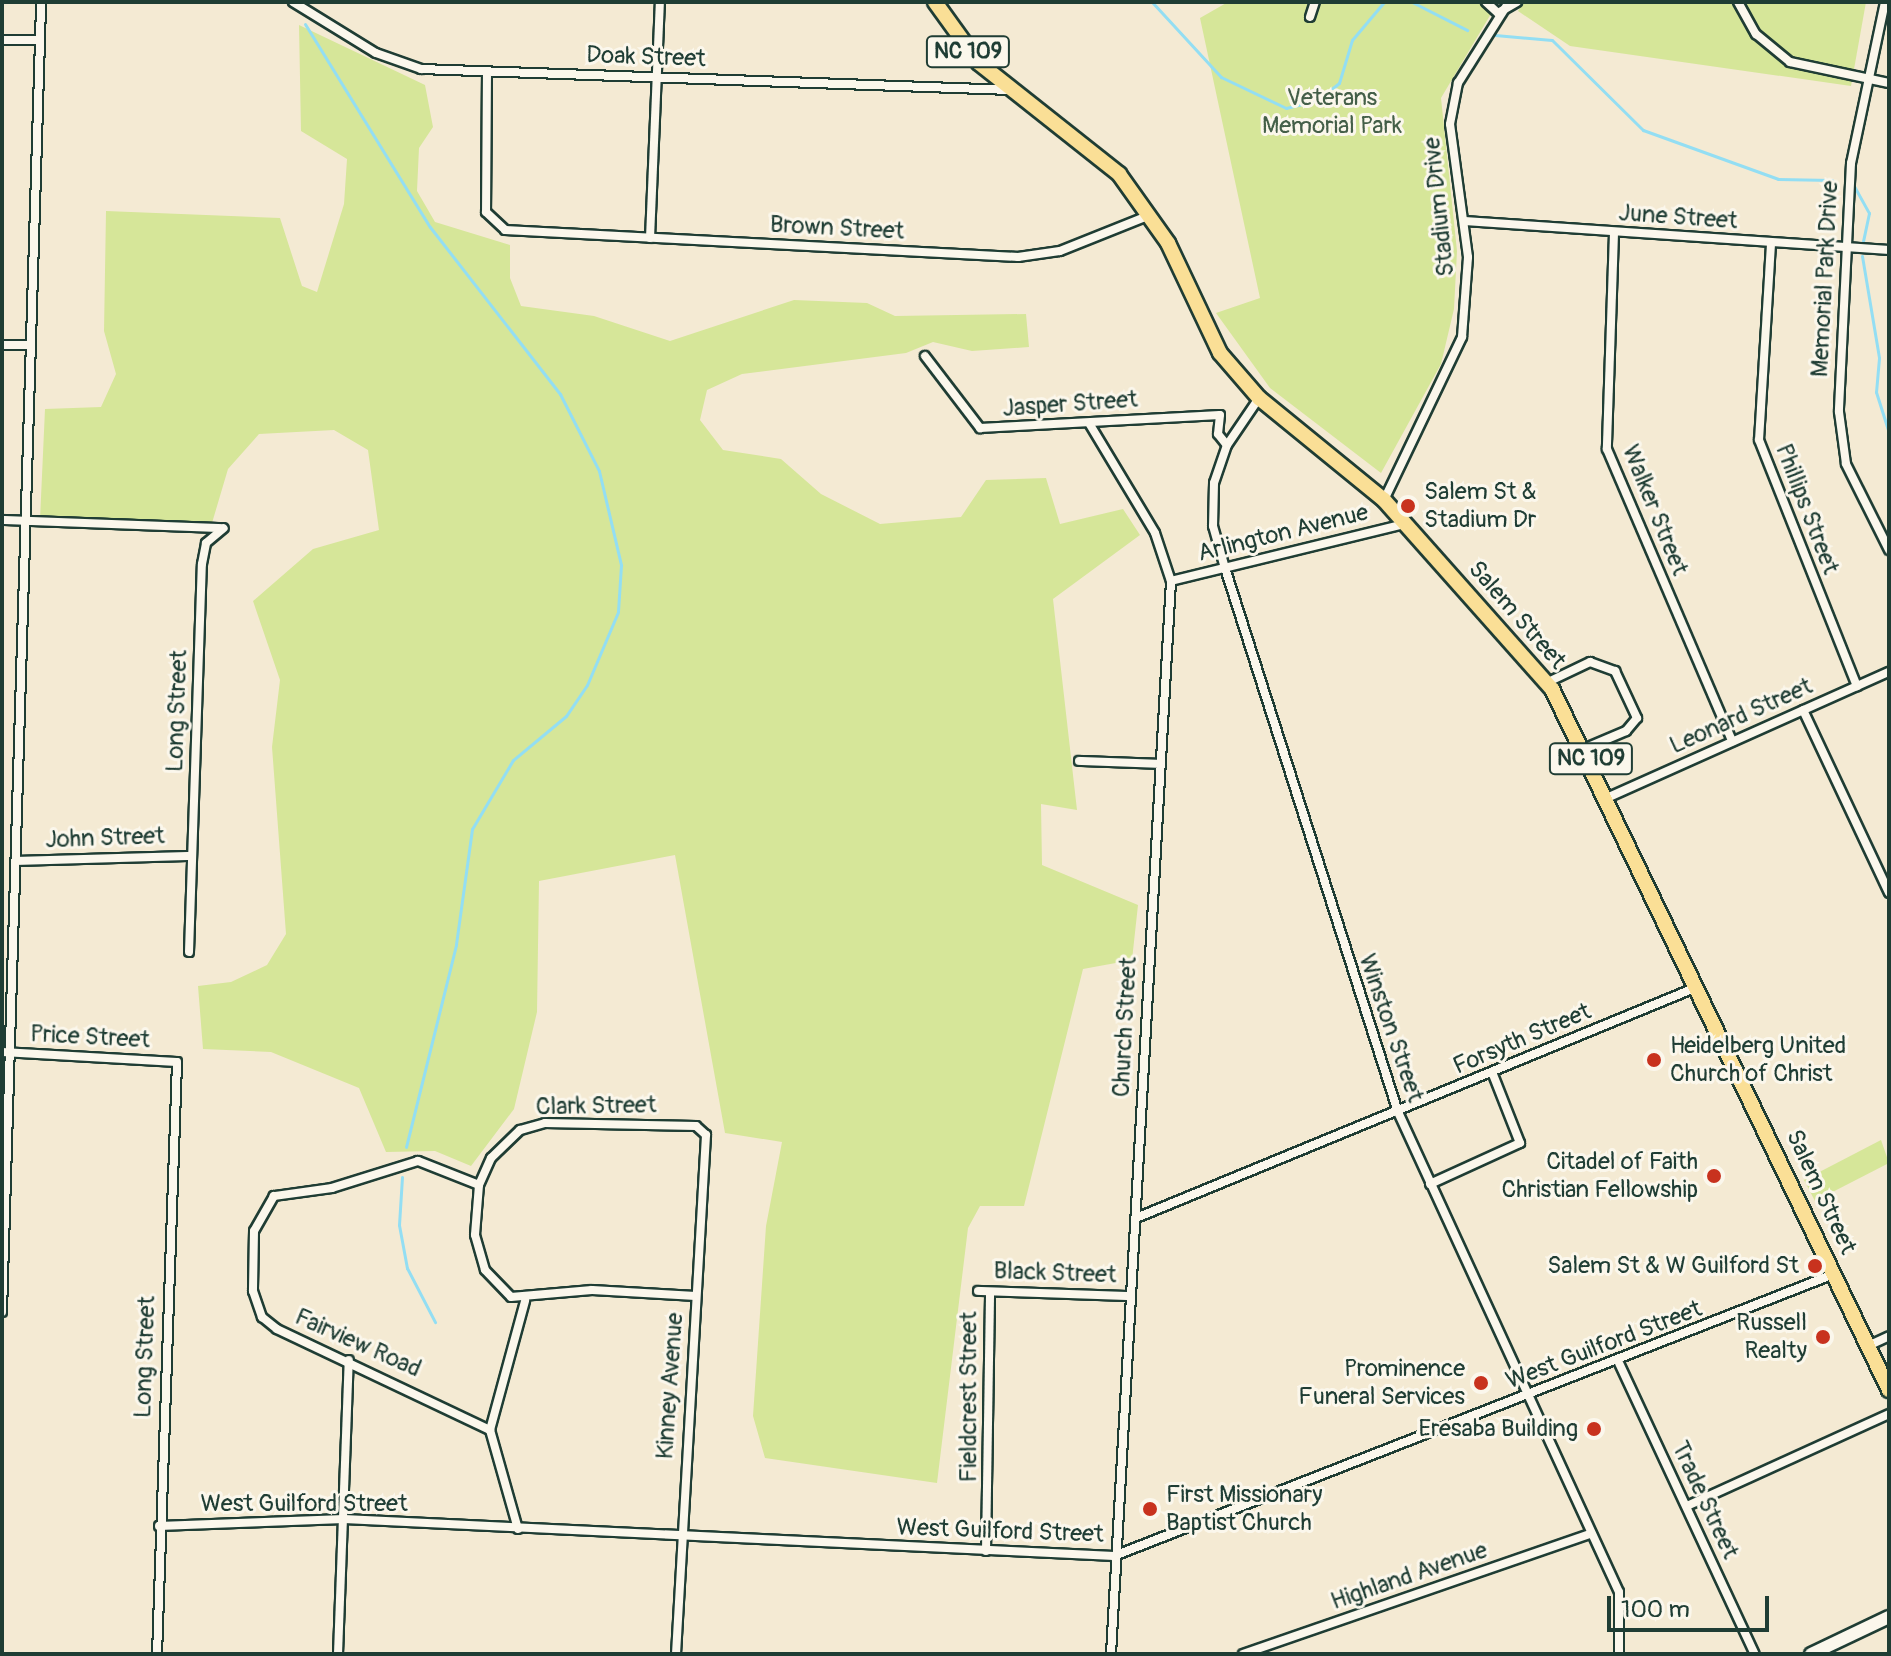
<!DOCTYPE html>
<style>
body{margin:0}
#map{position:relative;width:1891px;height:1656px;overflow:hidden;background:#f4ead3;font-family:Pangolin,sans-serif}
div>[style]{position:absolute}
.green>*{inset:0;background:#d6e699}
.stream>*{height:3px;margin:-1.5px;padding:0 1.5px;transform-origin:1.5px;border-radius:1.5px;background:#93def3}
.roads{filter:drop-shadow(2px 0 #1f3d34) drop-shadow(-2px 0 #1f3d34) drop-shadow(0 2px #1f3d34) drop-shadow(0 -2px #1f3d34)}
.street>*{height:8px;margin:-4px;padding:0 4px;transform-origin:4px;border-radius:4px;background:#fbf7ec}
.secondary>*{height:12px;margin:-6px;padding:0 6px;transform-origin:6px;border-radius:6px;background:#fbf7ec}
.primary>*{height:14px;margin:-7px;padding:0 7px;transform-origin:7px;border-radius:7px;background:#fadf96}
.dots>*{width:22px;height:22px;translate:-50% -50%;box-sizing:border-box;border:4px solid #fbf7ec;border-radius:50%}
span{translate:-50% -50%;white-space:nowrap;text-align:center;line-height:1.15;-webkit-text-stroke:6px #fbf7ec;paint-order:stroke}
.shield-label span{padding:2px 6px;background:#fbf7ec;border:2px solid;border-radius:6px;-webkit-text-stroke-width:0}
.shield-label{font-size:22px;color:#1f3d34;font-weight:700}
.street-label{font-size:24px;color:#1f3d34}
.park-label{font-size:24px;color:#445f48}
.poi-label{font-size:24px;color:#1f3d34}
.left{translate:0 -50%;text-align:left}
.right{translate:-100% -50%;text-align:right}
.frame{position:absolute;inset:0;border:4px solid #1f3d34;pointer-events:none}
.scale{position:absolute;left:1607px;top:1596px;width:162px;height:36px;box-sizing:border-box;border:4px solid #1f3d34;border-top:0;padding-left:10px;font-size:24px;line-height:28px;white-space:nowrap;color:#1f3d34;-webkit-text-stroke:6px #fbf7ec;paint-order:stroke}
</style>
<div id="map">
<div class="green">
<i style="clip-path:polygon(1228px 2px,1498px 2px,1441px 98px,1457px 251px,1454px 309px,1441px 364px,1381px 473px,1270px 388px,1216px 313px,1260px 298px,1200px 18px)"></i>
<i style="clip-path:polygon(1524px 2px,1866px 2px,1851px 86px,1570px 46px,1518px 11px)"></i>
<i style="clip-path:polygon(299px 25px,425px 85px,433px 127px,419px 148px,417px 191px,435px 222px,510px 245px,510px 278px,521px 306px,594px 316px,670px 341px,794px 300px,867px 303px,895px 316px,1026px 314px,1029px 347px,972px 351px,933px 342px,906px 353px,742px 374px,707px 390px,700px 420px,723px 450px,781px 459px,821px 494px,880px 524px,961px 517px,986px 480px,1046px 478px,1060px 524px,1123px 509px,1140px 535px,1053px 599px,1077px 810px,1041px 804px,1042px 865px,1138px 905px,1132px 960px,1083px 969px,1024px 1206px,980px 1206px,968px 1228px,937px 1483px,765px 1458px,753px 1416px,766px 1226px,782px 1142px,725px 1133px,675px 855px,539px 881px,537px 1012px,514px 1109px,471px 1166px,435px 1151px,386px 1152px,359px 1088px,271px 1052px,203px 1049px,198px 986px,231px 982px,267px 965px,286px 934px,272px 747px,280px 680px,253px 601px,313px 549px,379px 530px,368px 450px,334px 430px,259px 434px,228px 469px,212px 523px,40px 520px,45px 409px,101px 407px,116px 374px,104px 331px,106px 211px,280px 218px,302px 286px,317px 292px,344px 204px,347px 159px,301px 131px)"></i>
<i style="clip-path:polygon(1881px 1140px,1889px 1163px,1815px 1201px,1804px 1180px)"></i>
</div>
<div class="stream">
<i style="left:1152px;top:2px;width:102px;rotate:47.4deg"></i>
<i style="left:1221px;top:77px;width:72px;rotate:25.5deg"></i>
<i style="left:1286px;top:108px;width:33px;rotate:-14deg"></i>
<i style="left:1318px;top:100px;width:27px;rotate:-39deg"></i>
<i style="left:1339px;top:83px;width:45px;rotate:-73.2deg"></i>
<i style="left:1352px;top:40px;width:50px;rotate:-49.9deg"></i>
<i style="left:1412px;top:2px;width:62px;rotate:27deg"></i>
<i style="left:305px;top:24px;width:238px;rotate:58.4deg"></i>
<i style="left:430px;top:227px;width:212px;rotate:52.1deg"></i>
<i style="left:560px;top:394px;width:86px;rotate:63.1deg"></i>
<i style="left:599px;top:471px;width:97px;rotate:76.8deg"></i>
<i style="left:621px;top:565px;width:47px;rotate:93.7deg"></i>
<i style="left:618px;top:612px;width:79px;rotate:113deg"></i>
<i style="left:587px;top:685px;width:37px;rotate:124deg"></i>
<i style="left:566px;top:716px;width:69px;rotate:140.3deg"></i>
<i style="left:513px;top:760px;width:80px;rotate:120.7deg"></i>
<i style="left:472px;top:829px;width:117px;rotate:97.9deg"></i>
<i style="left:456px;top:945px;width:208px;rotate:103.9deg"></i>
<i style="left:1495px;top:35px;width:57px;rotate:5deg"></i>
<i style="left:1552px;top:40px;width:128px;rotate:44.7deg"></i>
<i style="left:1643px;top:130px;width:144px;rotate:19.9deg"></i>
<i style="left:1778px;top:179px;width:54px;rotate:1.1deg"></i>
<i style="left:1854px;top:186px;width:31px;rotate:61deg"></i>
<i style="left:1869px;top:213px;width:29px;rotate:102deg"></i>
<i style="left:1862px;top:256px;width:103px;rotate:80.5deg"></i>
<i style="left:1879px;top:358px;width:34px;rotate:95deg"></i>
<i style="left:1876px;top:392px;width:43px;rotate:72.4deg"></i>
<i style="left:402px;top:1177px;width:48px;rotate:93.6deg"></i>
<i style="left:399px;top:1225px;width:44px;rotate:79.5deg"></i>
<i style="left:407px;top:1268px;width:61px;rotate:62.6deg"></i>
</div>
<div class="roads">
<div class="street">
<i style="left:293px;top:2px;width:97px;rotate:31.6deg"></i>
<i style="left:376px;top:53px;width:48px;rotate:19.6deg"></i>
<i style="left:421px;top:69px;width:590px;rotate:2.04deg"></i>
<i style="left:1486px;top:2px;width:16px;rotate:43deg"></i>
<i style="left:1498px;top:13px;width:22px;rotate:-30deg"></i>
<i style="left:1738px;top:2px;width:37px;rotate:61deg"></i>
<i style="left:1756px;top:34px;width:44px;rotate:39.5deg"></i>
<i style="left:1790px;top:62px;width:101px;rotate:12deg"></i>
<i style="left:1885px;top:2px;width:165px;rotate:101.9deg"></i>
<i style="left:1851px;top:163px;width:249px;rotate:92.8deg"></i>
<i style="left:1839px;top:412px;width:52px;rotate:82.3deg"></i>
<i style="left:1846px;top:464px;width:96px;rotate:63.4deg"></i>
<i style="left:1310px;top:17px;width:16px;rotate:-72deg"></i>
<i style="left:2px;top:40px;width:38px"></i>
<i style="left:487px;top:71px;width:141px;rotate:90.4deg"></i>
<i style="left:486px;top:212px;width:26px;rotate:43deg"></i>
<i style="left:505px;top:230px;width:514px;rotate:3.01deg"></i>
<i style="left:1018px;top:257px;width:42px;rotate:-8.1deg"></i>
<i style="left:1060px;top:251px;width:97px;rotate:-21.8deg"></i>
<i style="left:1465px;top:221px;width:425px;rotate:3.9deg"></i>
<i style="left:1614px;top:233px;width:216px;rotate:91.9deg"></i>
<i style="left:1607px;top:449px;width:318px;rotate:66.8deg"></i>
<i style="left:650px;top:238px;width:236px;rotate:-87.6deg"></i>
<i style="left:1771px;top:244px;width:196px;rotate:93.5deg"></i>
<i style="left:1759px;top:440px;width:265px;rotate:68.3deg"></i>
<i style="left:2px;top:345px;width:27px"></i>
<i style="left:925px;top:356px;width:91px;rotate:52.6deg"></i>
<i style="left:980px;top:428px;width:240px;rotate:-3.1deg"></i>
<i style="left:1220px;top:415px;width:19px;rotate:96deg"></i>
<i style="left:1218px;top:434px;width:14px;rotate:51deg"></i>
<i style="left:1259px;top:398px;width:57px;rotate:124.2deg"></i>
<i style="left:1227px;top:445px;width:40px;rotate:108.9deg"></i>
<i style="left:1214px;top:483px;width:43px;rotate:91.3deg"></i>
<i style="left:1213px;top:526px;width:44px;rotate:74.1deg"></i>
<i style="left:1225px;top:568px;width:571px;rotate:72.36deg"></i>
<i style="left:1398px;top:1112px;width:528px;rotate:65.28deg"></i>
<i style="left:1619px;top:1592px;width:62px;rotate:90deg"></i>
<i style="left:1089px;top:423px;width:128px;rotate:59deg"></i>
<i style="left:1155px;top:533px;width:51px;rotate:71.6deg"></i>
<i style="left:1171px;top:581px;width:1075px;rotate:93.2deg"></i>
<i style="left:1384px;top:500px;width:181px;rotate:-64.4deg"></i>
<i style="left:1462px;top:337px;width:80px;rotate:-85.7deg"></i>
<i style="left:1468px;top:257px;width:134px;rotate:-97.7deg"></i>
<i style="left:1450px;top:124px;width:42px;rotate:-79deg"></i>
<i style="left:1458px;top:83px;width:96px;rotate:-57.8deg"></i>
<i style="left:2px;top:520px;width:219px;rotate:2.1deg"></i>
<i style="left:1171px;top:581px;width:241px;rotate:-13.7deg"></i>
<i style="left:1546px;top:683px;width:49px;rotate:-25.5deg"></i>
<i style="left:1590px;top:662px;width:27px;rotate:20deg"></i>
<i style="left:1615px;top:671px;width:52px;rotate:64.9deg"></i>
<i style="left:1637px;top:718px;width:17px;rotate:130deg"></i>
<i style="left:1626px;top:731px;width:43px;rotate:157deg"></i>
<i style="left:1803px;top:710px;width:202px;rotate:64.8deg"></i>
<i style="left:1079px;top:761px;width:80px;rotate:2.1deg"></i>
<i style="left:1609px;top:797px;width:307px;rotate:-24.1deg"></i>
<i style="left:19px;top:861px;width:173px;rotate:-1.7deg"></i>
<i style="left:189px;top:952px;width:388px;rotate:-88.1deg"></i>
<i style="left:202px;top:564px;width:21px;rotate:-79deg"></i>
<i style="left:206px;top:543px;width:23px;rotate:-40deg"></i>
<i style="left:2px;top:1052px;width:175px;rotate:3.3deg"></i>
<i style="left:177px;top:1062px;width:592px;rotate:91.93deg"></i>
<i style="left:1430px;top:1184px;width:99px;rotate:-24.5deg"></i>
<i style="left:1520px;top:1143px;width:76px;rotate:-111.5deg"></i>
<i style="left:479px;top:1185px;width:66px;rotate:-158.5deg"></i>
<i style="left:418px;top:1161px;width:90px;rotate:162.6deg"></i>
<i style="left:332px;top:1188px;width:59px;rotate:172.1deg"></i>
<i style="left:274px;top:1196px;width:40px;rotate:119.7deg"></i>
<i style="left:254px;top:1231px;width:60px;rotate:91deg"></i>
<i style="left:253px;top:1291px;width:28px;rotate:71deg"></i>
<i style="left:262px;top:1317px;width:19px;rotate:39deg"></i>
<i style="left:277px;top:1329px;width:236px;rotate:25.4deg"></i>
<i style="left:1136px;top:1218px;width:607px;rotate:-22.38deg"></i>
<i style="left:978px;top:1291px;width:152px;rotate:1.9deg"></i>
<i style="left:2px;top:1312px;width:1311px;rotate:-88.29deg"></i>
<i style="left:1868px;top:1346px;width:23px;rotate:-25deg"></i>
<i style="left:1619px;top:1363px;width:321px;rotate:65deg"></i>
<i style="left:1687px;top:1506px;width:222px;rotate:-24.5deg"></i>
<i style="left:159px;top:1526px;width:185px;rotate:-2.2deg"></i>
<i style="left:344px;top:1519px;width:771px;rotate:2.75deg"></i>
<i style="left:1114px;top:1556px;width:773px;rotate:-21.39deg"></i>
<i style="left:518px;top:1529px;width:103px;rotate:-105.8deg"></i>
<i style="left:490px;top:1430px;width:134px;rotate:-74.8deg"></i>
<i style="left:986px;top:1551px;width:259px;rotate:-89.1deg"></i>
<i style="left:338px;top:1654px;width:294px;rotate:-87.9deg"></i>
<i style="left:676px;top:1654px;width:520px;rotate:-86.69deg"></i>
<i style="left:706px;top:1135px;width:13px;rotate:-138deg"></i>
<i style="left:696px;top:1126px;width:151px;rotate:-178.9deg"></i>
<i style="left:545px;top:1123px;width:26px;rotate:164deg"></i>
<i style="left:520px;top:1130px;width:40px;rotate:136deg"></i>
<i style="left:491px;top:1158px;width:30px;rotate:114deg"></i>
<i style="left:479px;top:1185px;width:50px;rotate:94.6deg"></i>
<i style="left:475px;top:1235px;width:36px;rotate:74deg"></i>
<i style="left:485px;top:1270px;width:37px;rotate:46deg"></i>
<i style="left:511px;top:1297px;width:81px;rotate:-4.9deg"></i>
<i style="left:592px;top:1290px;width:104px;rotate:3.3deg"></i>
<i style="left:1243px;top:1654px;width:366px;rotate:-19.1deg"></i>
</div>
<div class="secondary">
<i style="left:1811px;top:1654px;width:86px;rotate:-25.4deg"></i>
</div>
<div class="primary">
<i style="left:935px;top:2px;width:75px;rotate:54.2deg"></i>
<i style="left:979px;top:63px;width:179px;rotate:38.4deg"></i>
<i style="left:1119px;top:174px;width:85px;rotate:54.6deg"></i>
<i style="left:1168px;top:243px;width:122px;rotate:64.7deg"></i>
<i style="left:1220px;top:353px;width:60px;rotate:49.1deg"></i>
<i style="left:1259px;top:398px;width:161px;rotate:39.2deg"></i>
<i style="left:1384px;top:500px;width:253px;rotate:48.4deg"></i>
<i style="left:1552px;top:689px;width:778px;rotate:64.32deg"></i>
</div>
</div>
<div class="dots">
<i style="left:1408px;top:506px;background:#c8321e"></i>
<i style="left:1654px;top:1060px;background:#c8321e"></i>
<i style="left:1714px;top:1176px;background:#c8321e"></i>
<i style="left:1815px;top:1266px;background:#c8321e"></i>
<i style="left:1823px;top:1337px;background:#c8321e"></i>
<i style="left:1481px;top:1383px;background:#c8321e"></i>
<i style="left:1594px;top:1429px;background:#c8321e"></i>
<i style="left:1150px;top:1509px;background:#c8321e"></i>
</div>
<div class="shield-label">
<span style="left:968px;top:52px">NC 109</span>
<span style="left:1591px;top:759px">NC 109</span>
</div>
<div class="street-label">
<span style="left:646px;top:57px;rotate:2deg">Doak Street</span>
<span style="left:1439px;top:207px;rotate:-96deg">Stadium Drive</span>
<span style="left:1678px;top:217px;rotate:4deg">June Street</span>
<span style="left:837px;top:228px;rotate:3deg">Brown Street</span>
<span style="left:1825px;top:279px;rotate:-87deg">Memorial Park Drive</span>
<span style="left:1070px;top:404px;rotate:-4deg">Jasper Street</span>
<span style="left:1807px;top:509px;rotate:69deg">Phillips Street</span>
<span style="left:1655px;top:510px;rotate:68deg">Walker Street</span>
<span style="left:1283px;top:533px;rotate:-14deg">Arlington Avenue</span>
<span style="left:1517px;top:615px;rotate:49deg">Salem Street</span>
<span style="left:177px;top:711px;rotate:-88deg">Long Street</span>
<span style="left:1741px;top:716px;rotate:-24deg">Leonard Street</span>
<span style="left:105px;top:838px;rotate:-2deg">John Street</span>
<span style="left:1125px;top:1027px;rotate:-87deg">Church Street</span>
<span style="left:1391px;top:1028px;rotate:71deg">Winston Street</span>
<span style="left:90px;top:1037px;rotate:3deg">Price Street</span>
<span style="left:1522px;top:1039px;rotate:-23deg">Forsyth Street</span>
<span style="left:596px;top:1106px;rotate:-1deg">Clark Street</span>
<span style="left:1821px;top:1192px;rotate:65deg">Salem Street</span>
<span style="left:1055px;top:1273px;rotate:2deg">Black Street</span>
<span style="left:358px;top:1343px;rotate:24deg">Fairview Road</span>
<span style="left:1604px;top:1345px;rotate:-21deg">West Guilford Street</span>
<span style="left:145px;top:1357px;rotate:-88deg">Long Street</span>
<span style="left:670px;top:1386px;rotate:-86deg">Kinney Avenue</span>
<span style="left:969px;top:1397px;rotate:-90deg">Fieldcrest Street</span>
<span style="left:1705px;top:1500px;rotate:65deg">Trade Street</span>
<span style="left:304px;top:1504px">West Guilford Street</span>
<span style="left:1000px;top:1531px;rotate:2deg">West Guilford Street</span>
<span style="left:1409px;top:1576px;rotate:-19deg">Highland Avenue</span>
</div>
<div class="park-label">
<span style="left:1332px;top:112px">Veterans<br>Memorial Park</span>
</div>
<div class="poi-label">
<span class="left" style="left:1424px;top:506px">Salem St &amp;<br>Stadium Dr</span>
<span class="left" style="left:1670px;top:1060px">Heidelberg United<br>Church of Christ</span>
<span class="right" style="left:1698px;top:1176px">Citadel of Faith<br>Christian Fellowship</span>
<span class="right" style="left:1799px;top:1266px">Salem St &amp; W Guilford St</span>
<span class="right" style="left:1807px;top:1337px">Russell<br>Realty</span>
<span class="right" style="left:1465px;top:1383px">Prominence<br>Funeral Services</span>
<span class="right" style="left:1578px;top:1429px">Eresaba Building</span>
<span class="left" style="left:1166px;top:1509px">First Missionary<br>Baptist Church</span>
</div>
<div class="frame"></div>
<div class="scale">100 m</div>
</div>
